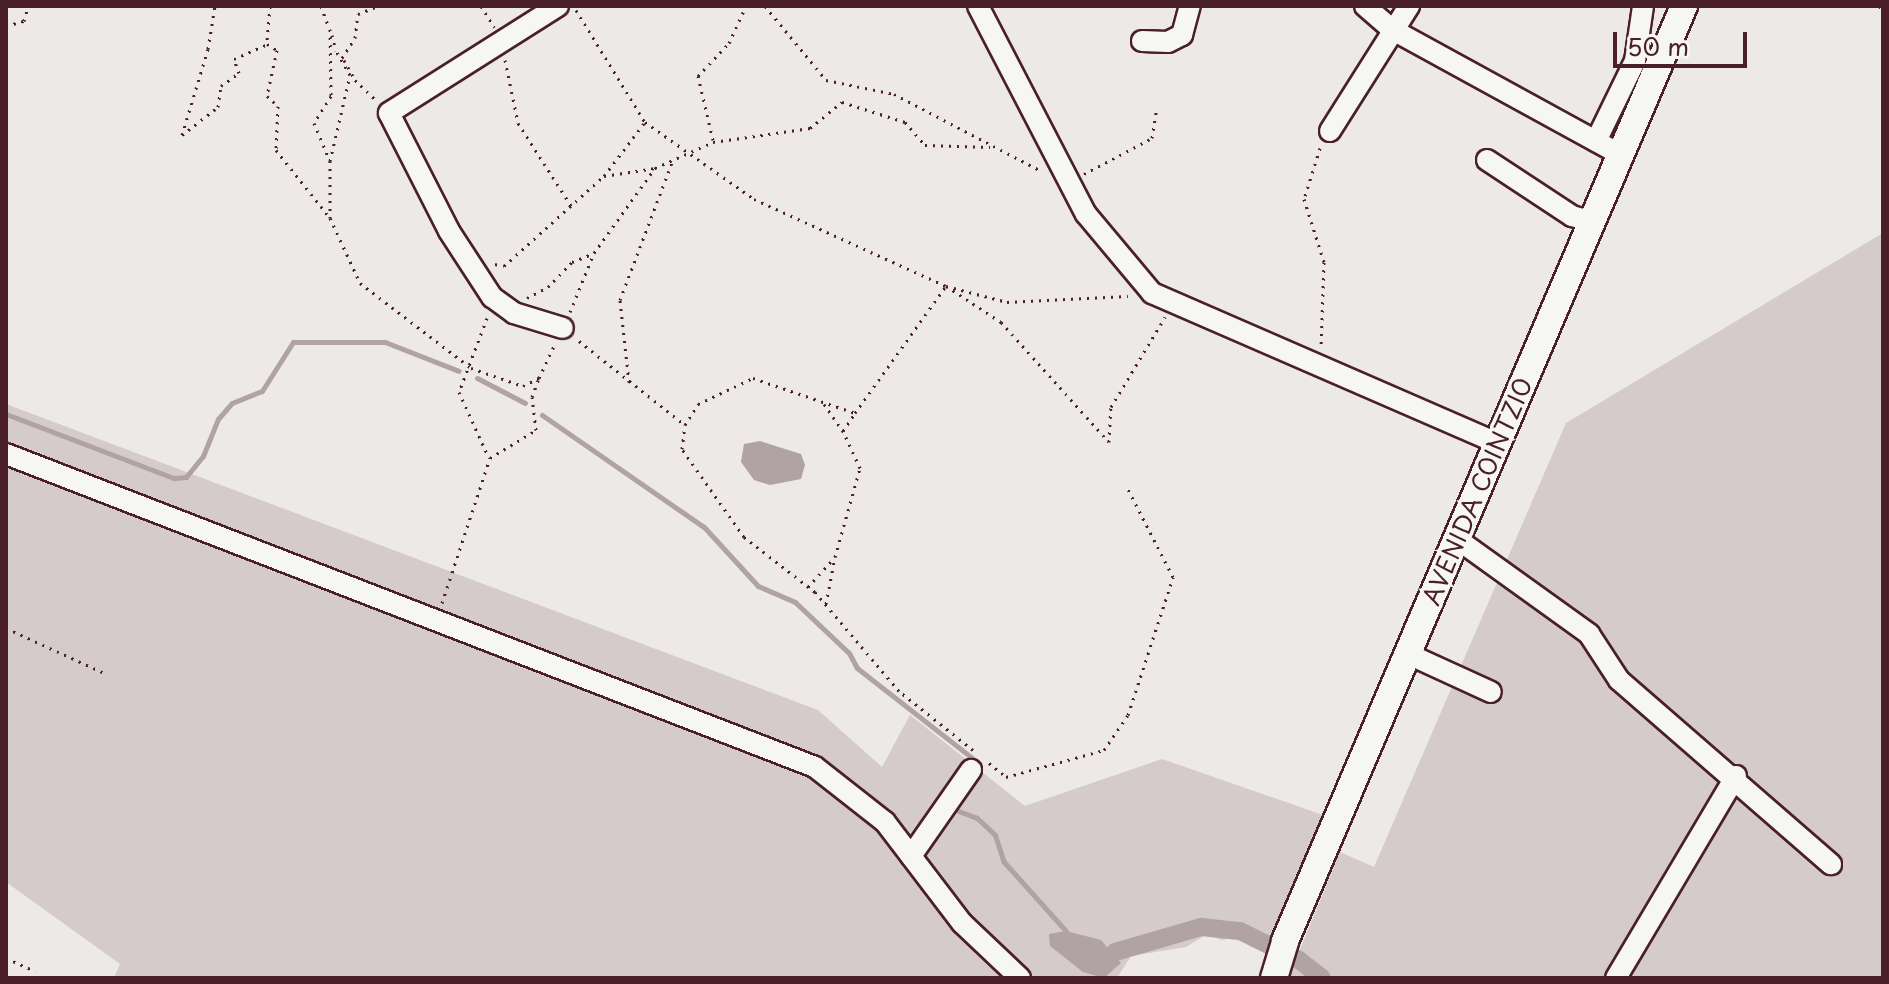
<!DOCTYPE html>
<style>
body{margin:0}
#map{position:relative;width:1889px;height:984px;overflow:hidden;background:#ece9e6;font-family:"Playpen Sans",sans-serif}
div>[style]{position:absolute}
.green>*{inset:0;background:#d4cbca}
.water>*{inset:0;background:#b1a2a3}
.stream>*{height:5px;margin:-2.5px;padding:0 2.5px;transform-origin:2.5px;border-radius:2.5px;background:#b1a2a3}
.canal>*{height:18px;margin:-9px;padding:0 9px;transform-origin:9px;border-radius:9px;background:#b1a2a3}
.path>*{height:3px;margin-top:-1.5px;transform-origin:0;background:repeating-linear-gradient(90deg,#4a1f2b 0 2px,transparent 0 8px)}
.roads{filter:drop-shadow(2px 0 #4a1f2b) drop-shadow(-2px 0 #4a1f2b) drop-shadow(0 2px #4a1f2b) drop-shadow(0 -2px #4a1f2b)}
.minor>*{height:20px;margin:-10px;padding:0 10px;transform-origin:10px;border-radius:10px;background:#f6f6f2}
.major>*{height:26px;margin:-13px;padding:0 13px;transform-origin:13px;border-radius:13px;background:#f6f6f2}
span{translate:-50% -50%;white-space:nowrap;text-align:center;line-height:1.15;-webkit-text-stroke:7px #f6f6f2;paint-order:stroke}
.street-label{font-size:24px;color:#4a1f2b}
.frame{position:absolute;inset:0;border:8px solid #4a1f2b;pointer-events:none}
.scale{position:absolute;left:1613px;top:32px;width:134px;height:36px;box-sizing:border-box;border:4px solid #4a1f2b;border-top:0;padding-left:10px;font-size:24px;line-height:28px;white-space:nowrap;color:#4a1f2b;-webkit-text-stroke:6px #f6f6f2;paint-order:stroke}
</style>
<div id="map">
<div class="green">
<i style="clip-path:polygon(1883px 233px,1883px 978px,1263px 978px,1299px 952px,1340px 852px,1374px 867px,1566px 423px)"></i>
<i style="clip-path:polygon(6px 404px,818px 710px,882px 767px,910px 715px,1025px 806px,1162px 759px,1323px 815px,1267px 952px,1240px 937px,1221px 940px,1207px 934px,1186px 947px,1131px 956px,1117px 978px,114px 978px,120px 964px,6px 882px)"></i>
</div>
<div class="water">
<i style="clip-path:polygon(760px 441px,801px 454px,805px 465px,801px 479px,770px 485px,754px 480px,741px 462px,744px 444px)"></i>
<i style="clip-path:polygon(1066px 931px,1101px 940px,1121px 963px,1104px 978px,1083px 972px,1050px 946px,1049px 934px)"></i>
</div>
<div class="stream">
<i style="left:477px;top:378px;width:54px;rotate:27.5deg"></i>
<i style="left:6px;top:414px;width:180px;rotate:20.9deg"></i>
<i style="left:174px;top:478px;width:12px;rotate:-5deg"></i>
<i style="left:186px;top:477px;width:27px;rotate:-51deg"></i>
<i style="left:203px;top:456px;width:40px;rotate:-68deg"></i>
<i style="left:218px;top:419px;width:21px;rotate:-49deg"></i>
<i style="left:232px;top:403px;width:32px;rotate:-22deg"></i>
<i style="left:262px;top:391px;width:58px;rotate:-57.7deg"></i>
<i style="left:293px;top:342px;width:92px"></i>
<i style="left:385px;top:342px;width:79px;rotate:21.4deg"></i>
<i style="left:542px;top:415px;width:197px;rotate:34.7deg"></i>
<i style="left:704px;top:527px;width:80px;rotate:47.5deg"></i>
<i style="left:758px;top:586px;width:40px;rotate:23.4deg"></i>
<i style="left:795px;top:602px;width:74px;rotate:43.4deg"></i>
<i style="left:849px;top:653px;width:17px;rotate:62deg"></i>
<i style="left:857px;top:668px;width:146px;rotate:38deg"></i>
<i style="left:972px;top:758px;width:9px;rotate:126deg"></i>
<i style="left:956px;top:810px;width:22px;rotate:21deg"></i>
<i style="left:977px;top:818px;width:25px;rotate:43deg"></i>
<i style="left:995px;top:835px;width:28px;rotate:72deg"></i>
<i style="left:1004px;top:862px;width:93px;rotate:48.1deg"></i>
</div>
<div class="canal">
<i style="left:1115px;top:952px;width:90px;rotate:-16.2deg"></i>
<i style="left:1201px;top:927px;width:39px;rotate:6deg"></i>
<i style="left:1240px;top:931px;width:66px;rotate:26.2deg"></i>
<i style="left:1299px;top:960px;width:29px;rotate:38deg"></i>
</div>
<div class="path">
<i style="left:270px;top:6px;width:38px;rotate:95deg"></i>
<i style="left:267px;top:44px;width:12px;rotate:31deg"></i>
<i style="left:277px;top:50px;width:47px;rotate:102.3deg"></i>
<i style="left:267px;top:96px;width:15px;rotate:42deg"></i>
<i style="left:278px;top:106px;width:44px;rotate:92.6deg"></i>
<i style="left:276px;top:150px;width:87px;rotate:51.5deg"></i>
<i style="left:330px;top:218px;width:72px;rotate:65.2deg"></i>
<i style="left:360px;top:283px;width:140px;rotate:37.4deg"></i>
<i style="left:471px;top:368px;width:55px;rotate:19.1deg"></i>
<i style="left:523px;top:386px;width:18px;rotate:-27deg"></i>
<i style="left:539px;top:378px;width:38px;rotate:-65deg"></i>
<i style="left:321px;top:6px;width:23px;rotate:70deg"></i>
<i style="left:481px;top:6px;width:25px;rotate:58deg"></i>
<i style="left:765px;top:6px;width:96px;rotate:50.5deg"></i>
<i style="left:826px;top:80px;width:69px;rotate:11.6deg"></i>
<i style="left:894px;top:94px;width:166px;rotate:27.6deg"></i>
<i style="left:1879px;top:6px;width:6px;rotate:45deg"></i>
<i style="left:576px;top:10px;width:132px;rotate:58.4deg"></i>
<i style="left:645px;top:122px;width:133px;rotate:35.2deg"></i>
<i style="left:754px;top:199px;width:211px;rotate:24.4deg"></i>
<i style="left:946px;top:286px;width:63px;rotate:14.7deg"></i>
<i style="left:1007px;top:302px;width:121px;rotate:-2.8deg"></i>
<i style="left:6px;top:26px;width:19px;rotate:-16deg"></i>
<i style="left:24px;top:21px;width:16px;rotate:-75deg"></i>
<i style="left:330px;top:29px;width:67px;rotate:89.1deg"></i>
<i style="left:331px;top:96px;width:32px;rotate:122deg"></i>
<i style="left:314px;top:123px;width:41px;rotate:67.2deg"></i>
<i style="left:332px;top:35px;width:16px;rotate:76deg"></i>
<i style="left:342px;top:58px;width:24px;rotate:-57deg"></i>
<i style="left:355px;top:38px;width:24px;rotate:-83deg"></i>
<i style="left:358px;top:14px;width:22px;rotate:-22deg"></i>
<i style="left:344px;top:60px;width:23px;rotate:61deg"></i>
<i style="left:355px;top:80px;width:28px;rotate:44deg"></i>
<i style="left:505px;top:60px;width:64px;rotate:78.3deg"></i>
<i style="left:518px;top:123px;width:100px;rotate:57.3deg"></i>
<i style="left:182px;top:135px;width:46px;rotate:-37.9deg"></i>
<i style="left:218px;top:107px;width:21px;rotate:-82deg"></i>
<i style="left:221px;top:86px;width:22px;rotate:-36deg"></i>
<i style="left:239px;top:73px;width:15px;rotate:-110deg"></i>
<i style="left:234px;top:59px;width:35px;rotate:-24deg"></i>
<i style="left:182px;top:135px;width:90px;rotate:-73.2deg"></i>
<i style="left:208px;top:49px;width:44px;rotate:-80.8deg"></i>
<i style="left:713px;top:140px;width:66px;rotate:-103.2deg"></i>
<i style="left:698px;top:76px;width:45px;rotate:-46.8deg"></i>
<i style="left:729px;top:43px;width:41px;rotate:-65.3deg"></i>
<i style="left:1320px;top:148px;width:53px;rotate:107.4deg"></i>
<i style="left:1304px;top:199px;width:66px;rotate:72.4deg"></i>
<i style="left:1324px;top:262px;width:84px;rotate:92deg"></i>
<i style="left:1084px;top:174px;width:77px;rotate:-27.9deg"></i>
<i style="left:1152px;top:138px;width:30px;rotate:-81deg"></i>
<i style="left:604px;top:176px;width:68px;rotate:-52.8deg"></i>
<i style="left:330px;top:218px;width:57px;rotate:-90deg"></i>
<i style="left:330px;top:161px;width:88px;rotate:-76.9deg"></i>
<i style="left:350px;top:75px;width:28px;rotate:-120deg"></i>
<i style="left:495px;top:264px;width:9px;rotate:13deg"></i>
<i style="left:504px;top:266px;width:135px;rotate:-42deg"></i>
<i style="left:604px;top:176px;width:52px;rotate:-8.9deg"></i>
<i style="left:655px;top:168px;width:64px;rotate:-24.1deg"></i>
<i style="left:713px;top:142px;width:98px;rotate:-8.2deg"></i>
<i style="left:810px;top:128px;width:41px;rotate:-39.1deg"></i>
<i style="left:842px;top:102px;width:66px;rotate:17.6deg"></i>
<i style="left:905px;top:122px;width:30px;rotate:49deg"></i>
<i style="left:925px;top:145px;width:65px;rotate:1.8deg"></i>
<i style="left:527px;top:298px;width:24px;rotate:-28deg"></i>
<i style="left:548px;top:287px;width:35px;rotate:-46deg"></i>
<i style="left:572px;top:262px;width:24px;rotate:-22deg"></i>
<i style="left:570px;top:312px;width:64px;rotate:-67.9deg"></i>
<i style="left:594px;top:253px;width:105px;rotate:-54.3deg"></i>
<i style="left:487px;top:318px;width:79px;rotate:110.7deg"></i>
<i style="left:459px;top:392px;width:72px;rotate:65.6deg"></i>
<i style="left:579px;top:341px;width:135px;rotate:38.4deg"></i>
<i style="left:629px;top:382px;width:82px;rotate:-96.3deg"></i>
<i style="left:620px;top:300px;width:150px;rotate:-69.3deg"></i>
<i style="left:824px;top:404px;width:33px;rotate:55deg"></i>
<i style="left:1109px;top:442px;width:35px;rotate:-87deg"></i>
<i style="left:1111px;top:407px;width:105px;rotate:-59deg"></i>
<i style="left:808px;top:587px;width:40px;rotate:-48deg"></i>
<i style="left:835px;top:557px;width:92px;rotate:-74.3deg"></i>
<i style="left:860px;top:468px;width:41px;rotate:-114.7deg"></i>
<i style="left:843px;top:431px;width:22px;rotate:-56deg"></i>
<i style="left:442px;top:603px;width:153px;rotate:-71.7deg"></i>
<i style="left:490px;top:458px;width:54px;rotate:-31.3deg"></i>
<i style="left:536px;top:430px;width:33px;rotate:-97deg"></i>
<i style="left:532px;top:397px;width:20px;rotate:-70deg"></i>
<i style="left:826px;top:604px;width:48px;rotate:-79.2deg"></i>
<i style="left:6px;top:628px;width:106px;rotate:24.6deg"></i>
<i style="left:973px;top:750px;width:95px;rotate:-141.4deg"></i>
<i style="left:899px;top:691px;width:130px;rotate:-130.3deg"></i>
<i style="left:815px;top:592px;width:90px;rotate:-142.2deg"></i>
<i style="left:744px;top:537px;width:108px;rotate:-125.2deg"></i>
<i style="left:682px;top:449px;width:24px;rotate:-83deg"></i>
<i style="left:685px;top:425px;width:25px;rotate:-58deg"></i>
<i style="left:698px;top:404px;width:61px;rotate:-25.3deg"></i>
<i style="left:753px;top:378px;width:108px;rotate:18.9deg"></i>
<i style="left:855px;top:413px;width:156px;rotate:-54.4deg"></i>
<i style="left:946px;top:286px;width:66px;rotate:33.2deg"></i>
<i style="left:1001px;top:322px;width:161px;rotate:48deg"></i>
<i style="left:989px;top:763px;width:22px;rotate:39deg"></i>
<i style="left:1006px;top:777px;width:102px;rotate:-15.4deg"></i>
<i style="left:1104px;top:750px;width:42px;rotate:-55.6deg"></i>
<i style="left:1128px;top:715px;width:145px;rotate:-71.9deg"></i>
<i style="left:1173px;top:577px;width:99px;rotate:-117.1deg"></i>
<i style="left:6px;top:958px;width:32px;rotate:24deg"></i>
</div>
<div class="roads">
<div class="minor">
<i style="left:558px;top:6px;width:200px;rotate:147.7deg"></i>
<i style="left:389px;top:113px;width:132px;rotate:63deg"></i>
<i style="left:449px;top:231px;width:79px;rotate:56.9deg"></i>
<i style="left:492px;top:297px;width:27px;rotate:36deg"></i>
<i style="left:514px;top:313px;width:51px;rotate:17deg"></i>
<i style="left:978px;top:6px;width:234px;rotate:62.6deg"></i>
<i style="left:1086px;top:214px;width:103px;rotate:50.1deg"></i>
<i style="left:1152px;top:293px;width:376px;rotate:23.5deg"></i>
<i style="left:1365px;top:6px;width:37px;rotate:41deg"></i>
<i style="left:1393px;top:30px;width:256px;rotate:28.7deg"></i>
<i style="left:1142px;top:41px;width:26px;rotate:2deg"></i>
<i style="left:1168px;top:42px;width:16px;rotate:-27deg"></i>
<i style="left:1182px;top:35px;width:30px;rotate:-75deg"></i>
<i style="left:1330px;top:131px;width:148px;rotate:-57.7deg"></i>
<i style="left:1596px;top:141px;width:89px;rotate:-64deg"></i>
<i style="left:1635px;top:61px;width:56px;rotate:-81.7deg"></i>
<i style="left:1487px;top:160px;width:102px;rotate:33.4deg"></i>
<i style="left:1572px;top:216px;width:19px;rotate:16deg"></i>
<i style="left:6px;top:454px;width:867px;rotate:21.15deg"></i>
<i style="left:815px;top:767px;width:89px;rotate:38.2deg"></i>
<i style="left:885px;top:822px;width:127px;rotate:52.7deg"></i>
<i style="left:962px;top:923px;width:80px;rotate:43.5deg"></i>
<i style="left:1457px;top:539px;width:163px;rotate:35.7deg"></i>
<i style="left:1589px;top:634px;width:55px;rotate:56.9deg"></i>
<i style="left:1619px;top:680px;width:281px;rotate:41deg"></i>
<i style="left:1408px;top:654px;width:91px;rotate:24.6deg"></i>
<i style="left:911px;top:856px;width:105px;rotate:-55.1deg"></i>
<i style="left:1616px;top:978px;width:235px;rotate:-59.3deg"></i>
</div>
<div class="major">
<i style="left:1274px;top:978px;width:39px;rotate:-73deg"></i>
<i style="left:1285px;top:941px;width:1017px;rotate:-66.89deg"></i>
</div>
</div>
<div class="street-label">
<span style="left:1477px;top:491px;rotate:-67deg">AVENIDA COINTZIO</span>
</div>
<div class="frame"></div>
<div class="scale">50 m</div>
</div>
